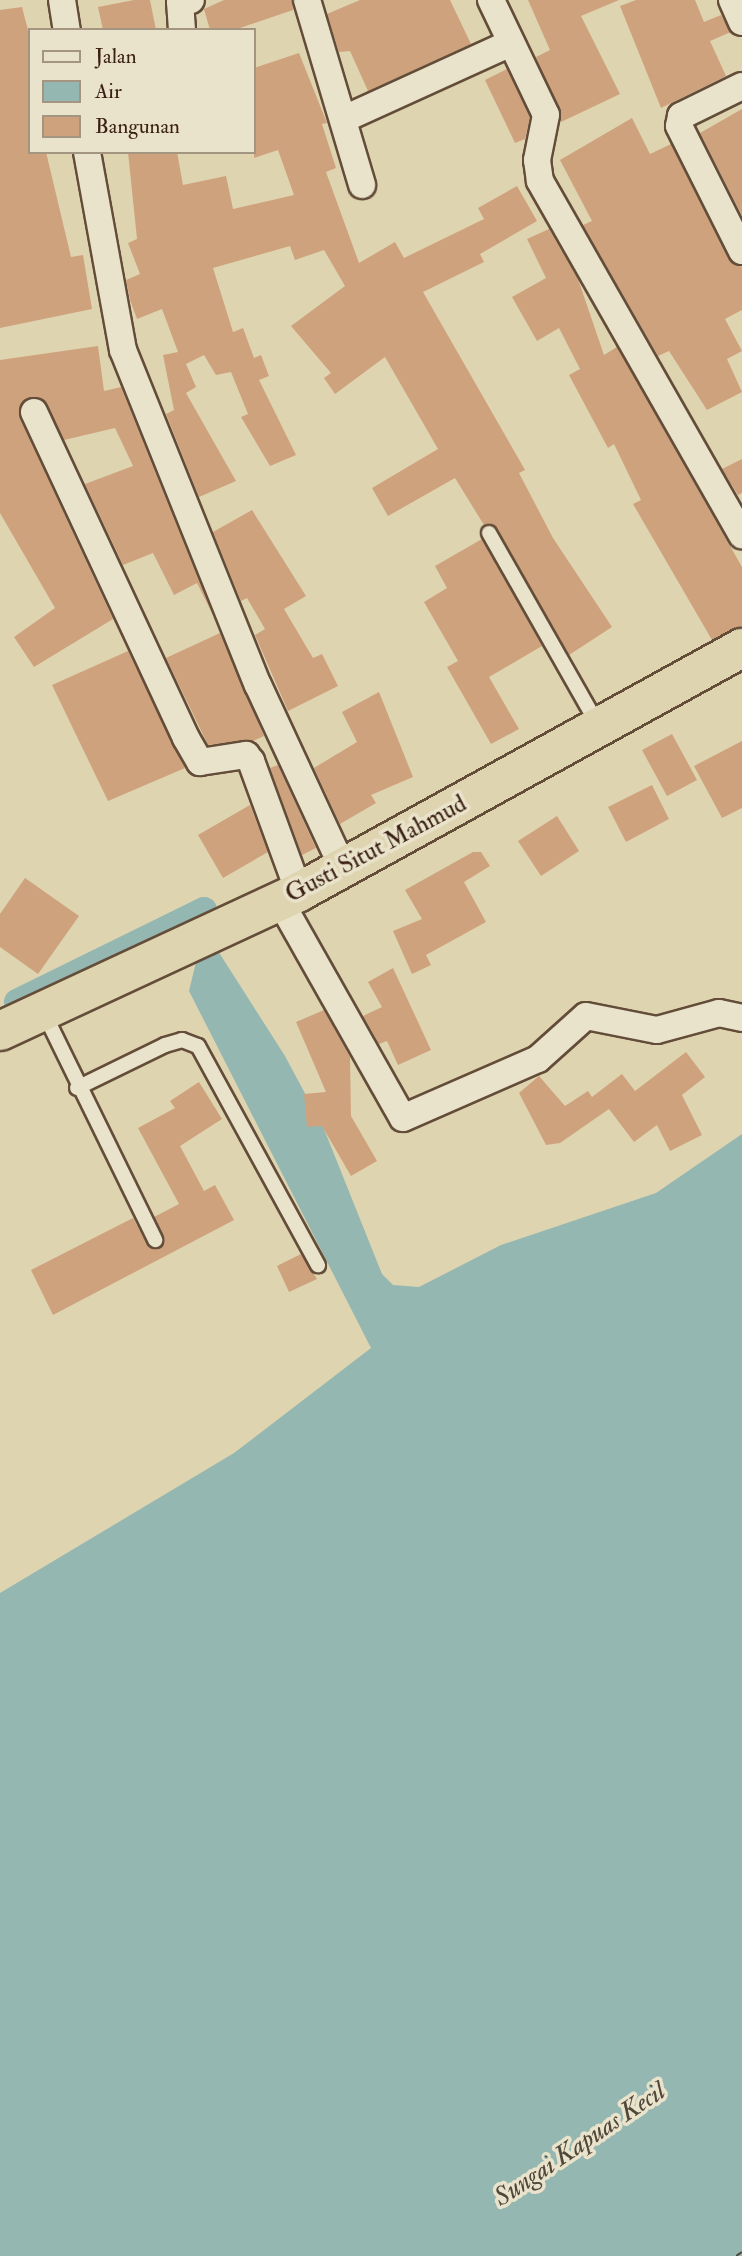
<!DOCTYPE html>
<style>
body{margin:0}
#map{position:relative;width:742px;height:2256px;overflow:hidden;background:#dfd4b0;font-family:"IM FELL Double Pica",serif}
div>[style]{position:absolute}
.water>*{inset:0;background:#94b7b1}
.canal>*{height:26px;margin:-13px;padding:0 13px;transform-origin:13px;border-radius:13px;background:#94b7b1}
.ferry>*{height:2px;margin-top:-1px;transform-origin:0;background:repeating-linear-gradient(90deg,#504639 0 9px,transparent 0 16px)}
.building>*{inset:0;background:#cfa27e}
.roads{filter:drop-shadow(2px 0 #634d39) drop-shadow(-2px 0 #634d39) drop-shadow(0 2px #634d39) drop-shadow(0 -2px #634d39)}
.lane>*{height:14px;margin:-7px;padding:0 7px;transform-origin:7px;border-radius:7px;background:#eae3cc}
.street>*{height:26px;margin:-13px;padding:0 13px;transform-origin:13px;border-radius:13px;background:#eae3cc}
.highway>*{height:38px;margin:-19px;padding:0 19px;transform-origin:19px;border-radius:19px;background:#dfd4b0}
span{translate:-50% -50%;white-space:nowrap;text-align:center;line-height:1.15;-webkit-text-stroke:7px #eae3cc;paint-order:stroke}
.street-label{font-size:24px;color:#3a2011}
.water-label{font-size:26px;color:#504639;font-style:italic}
.legend{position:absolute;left:28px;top:28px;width:228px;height:126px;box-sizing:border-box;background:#eae3cc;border:2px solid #a49581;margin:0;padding:9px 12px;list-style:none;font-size:21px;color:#3a2011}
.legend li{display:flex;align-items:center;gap:14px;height:35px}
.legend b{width:35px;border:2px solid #a49581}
</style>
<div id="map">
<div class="water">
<i style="clip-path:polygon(204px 929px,285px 1056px,324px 1129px,382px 1274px,393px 1285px,419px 1287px,501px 1245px,656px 1193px,742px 1134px,742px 2256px,0 2256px,0 1593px,234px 1453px,371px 1348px,189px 991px)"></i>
</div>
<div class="canal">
<i style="left:17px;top:1002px;width:208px;rotate:-26.2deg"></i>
<i style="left:204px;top:910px;width:19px;rotate:90deg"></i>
</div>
<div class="ferry">
<i style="left:736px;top:2256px;width:7px;rotate:-34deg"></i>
</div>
<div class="building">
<i style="clip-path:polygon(134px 0,150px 0,156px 30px,103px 30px,98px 7px)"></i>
<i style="clip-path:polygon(224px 0,292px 0,293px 10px,234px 30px,210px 30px,204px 9px)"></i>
<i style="clip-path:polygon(360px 0,450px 0,471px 44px,368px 91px,350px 51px,339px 52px,327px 14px)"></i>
<i style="clip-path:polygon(528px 0,619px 0,581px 16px,620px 94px,561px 122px,536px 57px,550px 50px)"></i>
<i style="clip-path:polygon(636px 0,695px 0,704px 22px,721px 15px,731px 32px,710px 41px,726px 76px,661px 108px,620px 6px)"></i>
<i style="clip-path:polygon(22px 7px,30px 38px,30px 152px,46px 152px,71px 257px,83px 255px,92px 309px,0 328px,0 10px)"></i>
<i style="clip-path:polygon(299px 53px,327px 123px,322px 124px,336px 168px,326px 172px,359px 263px,395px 242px,404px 258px,484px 219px,478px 208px,517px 186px,537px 221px,480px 254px,484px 262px,423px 292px,525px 470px,519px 473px,553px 538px,612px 627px,569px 655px,497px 528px,484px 525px,455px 478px,388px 516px,372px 488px,438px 449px,385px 357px,335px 394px,324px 378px,331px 373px,291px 326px,345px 286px,324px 250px,295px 260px,290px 246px,213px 268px,233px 332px,243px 328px,254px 358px,261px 355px,269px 376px,259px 380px,296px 455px,270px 466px,241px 417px,248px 414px,231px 372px,216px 375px,204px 355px,186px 364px,196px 387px,186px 393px,236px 481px,199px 497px,166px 414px,174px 410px,163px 355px,178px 352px,162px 309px,137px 319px,130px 300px,126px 280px,140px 274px,128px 243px,137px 239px,128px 152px,177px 152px,183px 185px,226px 176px,233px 209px,294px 195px,278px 150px,254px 158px,254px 68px)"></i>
<i style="clip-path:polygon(507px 69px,530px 117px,525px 139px,515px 143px,485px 80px)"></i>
<i style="clip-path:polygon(742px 109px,742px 216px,700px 133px)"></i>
<i style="clip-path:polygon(632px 118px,650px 154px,671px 144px,728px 258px,742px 267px,742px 310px,725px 319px,742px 351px,727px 359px,742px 392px,707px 410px,669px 351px,658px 356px,583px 225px,592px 221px,560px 160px)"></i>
<i style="clip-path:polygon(549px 229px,578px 279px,604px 355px,617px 347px,742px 567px,742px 626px,712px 640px,633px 504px,641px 500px,614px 444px,608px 448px,569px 375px,580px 369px,559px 328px,537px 341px,512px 297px,546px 278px,527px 239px)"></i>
<i style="clip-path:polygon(98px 346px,104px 391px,121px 387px,212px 613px,197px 583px,174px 595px,153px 553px,123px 565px,85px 484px,133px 466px,115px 428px,64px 440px,44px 400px,28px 398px,20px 419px,113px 619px,34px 667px,14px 637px,55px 608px,0 513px,0 360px)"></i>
<i style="clip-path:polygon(742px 459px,742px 493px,738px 495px,722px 469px)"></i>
<i style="clip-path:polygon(252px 510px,306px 596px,284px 609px,313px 658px,322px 654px,338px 686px,288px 711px,255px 635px,265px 629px,247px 598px,241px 601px,213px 532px)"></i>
<i style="clip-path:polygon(482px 539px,542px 646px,489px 677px,519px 729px,491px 744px,447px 667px,458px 661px,424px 602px,447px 588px,435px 566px)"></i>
<i style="clip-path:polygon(220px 633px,264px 736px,253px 741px,208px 745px,166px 658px)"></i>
<i style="clip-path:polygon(128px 651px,185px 768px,108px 801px,52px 685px)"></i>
<i style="clip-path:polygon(379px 692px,413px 777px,371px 795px,376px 803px,340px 824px,314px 768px,357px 742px,342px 712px)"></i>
<i style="clip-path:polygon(672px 734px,697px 780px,667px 796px,642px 750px)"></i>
<i style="clip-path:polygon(742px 741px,742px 808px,722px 818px,694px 766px)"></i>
<i style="clip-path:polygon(278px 765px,316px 848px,302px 855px,270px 768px)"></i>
<i style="clip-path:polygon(652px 785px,669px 819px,626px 842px,608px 807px)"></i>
<i style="clip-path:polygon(250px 805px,268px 852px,223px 878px,198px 835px)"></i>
<i style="clip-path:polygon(557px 816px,579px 851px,541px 876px,518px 841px)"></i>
<i style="clip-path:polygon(473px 852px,481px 852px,490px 866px,464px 882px,486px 922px,426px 955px,431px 965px,412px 974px,393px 931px,422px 919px,405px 890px)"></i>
<i style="clip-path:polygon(25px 878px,79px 916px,38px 974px,0 947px,0 914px)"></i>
<i style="clip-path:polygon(393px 968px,431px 1050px,398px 1065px,387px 1041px,379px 1044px,363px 1016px,382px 1007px,368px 982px)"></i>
<i style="clip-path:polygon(324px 1010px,350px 1057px,351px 1116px,377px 1161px,351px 1176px,322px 1126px,307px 1127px,304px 1094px,326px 1092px,296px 1022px)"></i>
<i style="clip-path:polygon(686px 1052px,705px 1077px,682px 1095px,702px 1135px,670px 1151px,657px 1125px,634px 1142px,609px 1109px,560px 1143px,546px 1145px,519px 1093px,539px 1076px,565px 1106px,588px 1091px,592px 1097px,622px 1074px,635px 1091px)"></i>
<i style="clip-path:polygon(199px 1082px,222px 1119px,180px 1146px,204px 1191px,215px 1185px,234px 1220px,53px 1315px,31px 1270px,133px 1218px,149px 1248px,163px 1245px,154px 1217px,179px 1204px,138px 1128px,175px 1108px,170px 1101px)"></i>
<i style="clip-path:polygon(301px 1254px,317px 1279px,289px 1292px,277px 1266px)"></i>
</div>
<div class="roads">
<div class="lane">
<i style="left:489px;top:533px;width:223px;rotate:60.4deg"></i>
<i style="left:44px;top:1013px;width:253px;rotate:63.9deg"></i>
<i style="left:77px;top:1088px;width:98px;rotate:-26deg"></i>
<i style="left:165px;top:1045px;width:18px;rotate:-16deg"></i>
<i style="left:182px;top:1040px;width:17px;rotate:21deg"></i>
<i style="left:198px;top:1046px;width:250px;rotate:61.3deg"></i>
</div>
<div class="street">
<i style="left:62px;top:0;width:30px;rotate:81deg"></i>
<i style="left:307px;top:0;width:193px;rotate:73.4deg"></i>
<i style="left:491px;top:0;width:127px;rotate:64.4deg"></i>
<i style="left:546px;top:115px;width:46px;rotate:101.3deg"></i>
<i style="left:537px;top:160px;width:21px;rotate:82deg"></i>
<i style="left:540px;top:181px;width:408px;rotate:60.3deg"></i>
<i style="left:732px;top:0;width:24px;rotate:66deg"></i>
<i style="left:182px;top:30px;width:28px;rotate:-94deg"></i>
<i style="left:180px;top:2px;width:11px;rotate:-10deg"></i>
<i style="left:742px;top:86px;width:68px;rotate:153.8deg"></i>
<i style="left:681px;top:116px;width:10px;rotate:101deg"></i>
<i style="left:679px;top:126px;width:140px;rotate:63.3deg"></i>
<i style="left:344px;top:119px;width:183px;rotate:-24.5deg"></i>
<i style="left:87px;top:152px;width:201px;rotate:79.7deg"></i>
<i style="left:123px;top:350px;width:361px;rotate:68.1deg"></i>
<i style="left:258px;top:685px;width:202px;rotate:65.1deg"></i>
<i style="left:34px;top:412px;width:360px;rotate:65deg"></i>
<i style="left:186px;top:738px;width:28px;rotate:60deg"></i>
<i style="left:200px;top:762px;width:47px;rotate:-8.7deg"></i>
<i style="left:246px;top:755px;width:8px;rotate:50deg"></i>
<i style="left:251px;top:761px;width:140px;rotate:69.9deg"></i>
<i style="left:280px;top:901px;width:249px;rotate:60.5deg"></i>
<i style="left:403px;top:1118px;width:147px;rotate:-23.6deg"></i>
<i style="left:538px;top:1059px;width:64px;rotate:-41.9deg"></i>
<i style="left:586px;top:1016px;width:72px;rotate:11.2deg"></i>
<i style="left:657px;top:1030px;width:64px;rotate:-15.3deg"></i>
<i style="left:719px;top:1013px;width:24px;rotate:12deg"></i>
</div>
<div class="highway">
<i style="left:0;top:1031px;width:330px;rotate:-24.9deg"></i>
<i style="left:299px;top:892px;width:506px;rotate:-28.85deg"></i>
</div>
</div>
<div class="street-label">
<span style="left:376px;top:849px;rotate:-28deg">Gusti Situt Mahmud</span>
</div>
<div class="water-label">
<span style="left:580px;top:2145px;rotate:-34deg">Sungai Kapuas Kecil</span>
</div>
<ul class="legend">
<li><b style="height:9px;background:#eae3cc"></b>Jalan</li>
<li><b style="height:19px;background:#94b7b1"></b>Air</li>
<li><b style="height:19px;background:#cfa27e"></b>Bangunan</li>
</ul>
</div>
